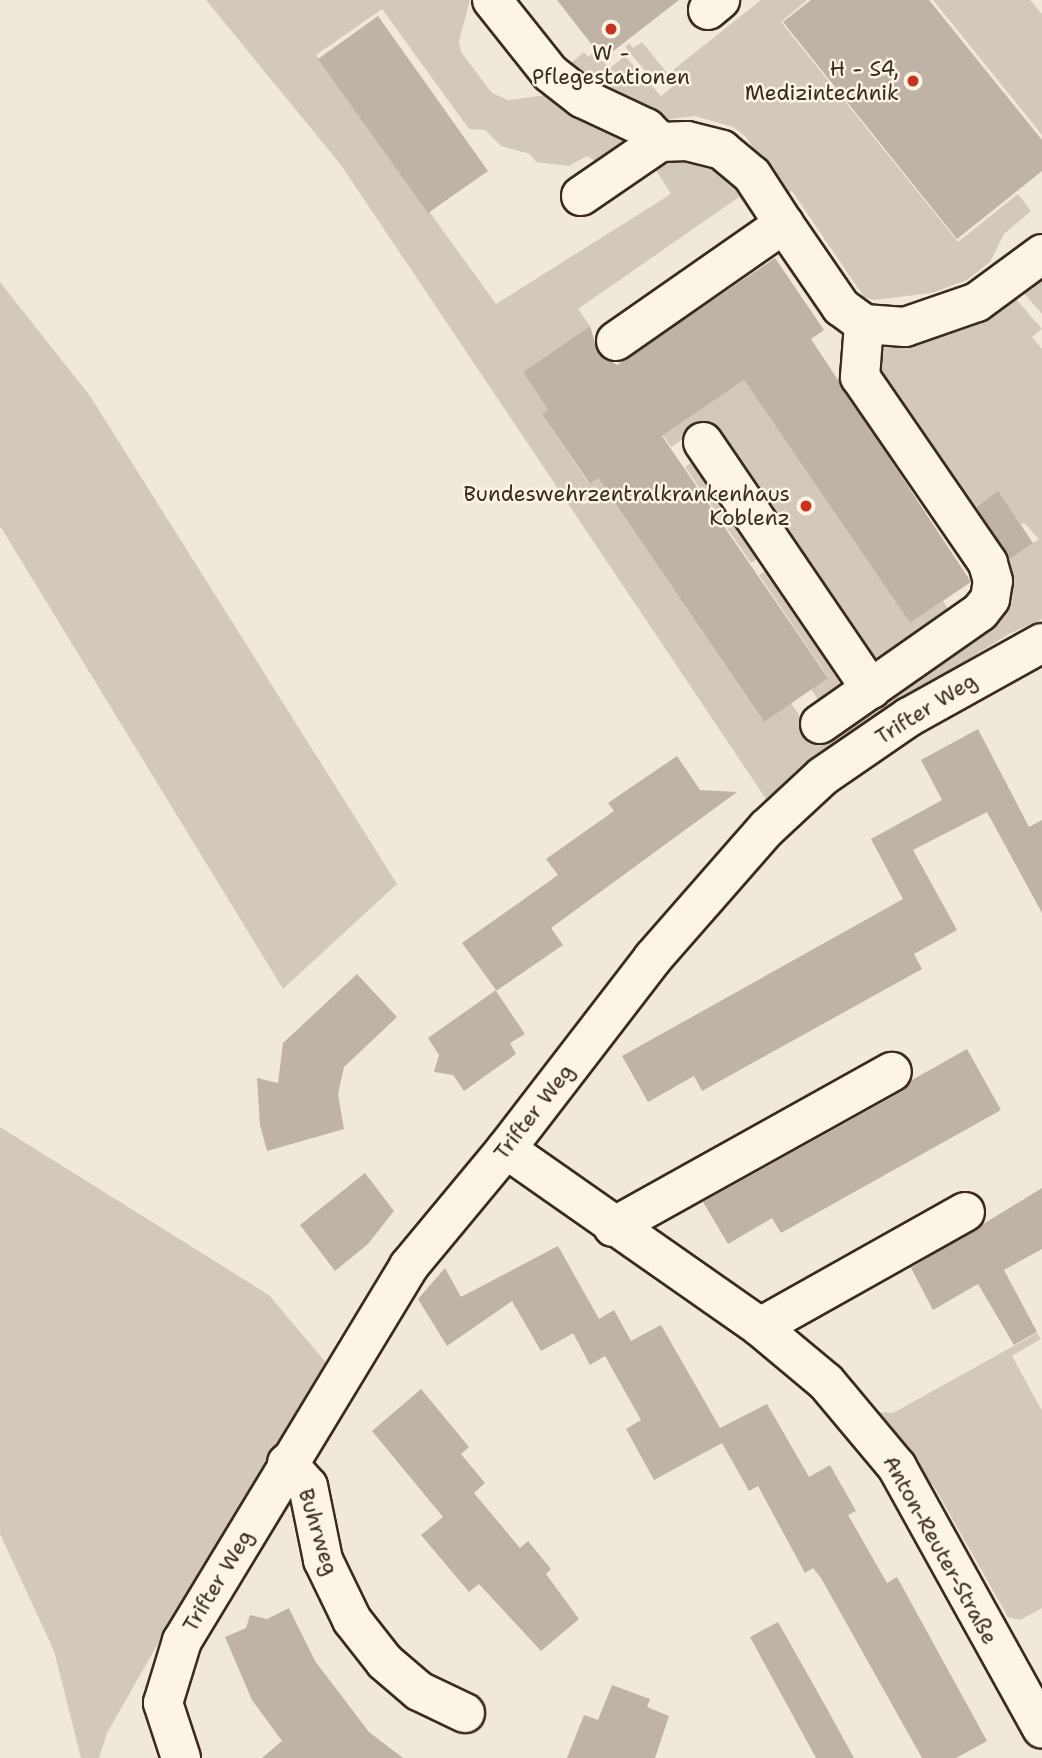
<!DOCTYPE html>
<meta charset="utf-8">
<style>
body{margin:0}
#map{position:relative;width:1042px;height:1758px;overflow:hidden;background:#f0e9d9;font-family:"Shantell Sans",sans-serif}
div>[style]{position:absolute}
.green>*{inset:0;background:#d2c9ba}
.building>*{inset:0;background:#beb3a4}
.roads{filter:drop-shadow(2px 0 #3b2a1e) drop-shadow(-2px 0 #3b2a1e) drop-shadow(0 2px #3b2a1e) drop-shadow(0 -2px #3b2a1e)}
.minor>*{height:38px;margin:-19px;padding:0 19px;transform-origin:19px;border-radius:19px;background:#fcf5e5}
.dots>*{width:19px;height:19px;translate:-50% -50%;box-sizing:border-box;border:4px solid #fcf5e5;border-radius:50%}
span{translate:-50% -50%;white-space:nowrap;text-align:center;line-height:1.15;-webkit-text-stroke:5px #fcf5e5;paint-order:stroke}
.poi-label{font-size:21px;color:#3b2a1e}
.right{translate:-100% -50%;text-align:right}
.street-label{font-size:21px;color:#3b2a1e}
</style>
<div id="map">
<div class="green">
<i style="clip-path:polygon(206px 0,470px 0,459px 41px,461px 52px,492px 93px,508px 100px,547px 95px,626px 139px,597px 162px,587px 156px,569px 166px,536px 162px,530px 154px,501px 146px,485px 130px,469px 129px,382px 9px,316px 55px,496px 304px,671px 194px,654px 167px,666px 156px,717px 167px,741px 187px,762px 218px,757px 222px,739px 197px,578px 309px,590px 326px,523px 372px,548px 410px,542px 414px,589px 484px,598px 478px,763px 721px,791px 703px,814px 737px,985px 623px,1002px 564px,1039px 539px,1024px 523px,1021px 525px,998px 492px,967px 512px,881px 383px,877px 367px,879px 353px,893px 342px,956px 332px,1016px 299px,1042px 329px,1032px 337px,1042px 349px,1042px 619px,1009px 634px,856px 728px,806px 763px,766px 799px,341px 165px)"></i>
<i style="clip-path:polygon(761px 0,807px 0,781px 22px,958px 242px,1018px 194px,1031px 211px,1004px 234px,990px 262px,967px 280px,932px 293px,873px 300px,864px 297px,792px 191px,784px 196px,746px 137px,733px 127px,695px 116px,663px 120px,563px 69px,584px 52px,588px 57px,593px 53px,610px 68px,625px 56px,661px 96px,672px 87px,665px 78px,656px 84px,625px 47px,629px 43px,633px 48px,642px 42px,668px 74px)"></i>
<i style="clip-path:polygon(933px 0,1030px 0,1042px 14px,1042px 135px)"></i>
<i style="clip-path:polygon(1042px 276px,1042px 314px,1023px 292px)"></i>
<i style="clip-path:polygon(0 282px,90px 396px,397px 884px,283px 989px,0 526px)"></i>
<i style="clip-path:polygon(744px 380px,910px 623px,943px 601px,952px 616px,879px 660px,867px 658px,697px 430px,671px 447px,663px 435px)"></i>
<i style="clip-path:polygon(700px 457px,766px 553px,751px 563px,685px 467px)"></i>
<i style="clip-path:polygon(774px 565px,843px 680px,840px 690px,823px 707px,811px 689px,828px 677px,759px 575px)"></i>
<i style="clip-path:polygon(0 1127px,269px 1295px,328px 1365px,164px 1633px,107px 1733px,99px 1758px,81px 1758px,54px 1651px,0 1534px)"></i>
<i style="clip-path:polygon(1037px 1333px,1041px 1339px,1012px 1356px,1042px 1411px,1042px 1608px,1020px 1620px,1008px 1617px,936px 1490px,879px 1412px,893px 1413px)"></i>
</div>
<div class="building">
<i style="clip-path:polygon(557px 0,679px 0,603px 59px)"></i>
<i style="clip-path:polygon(811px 0,929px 0,1042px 140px,1042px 171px,957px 239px,783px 22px)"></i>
<i style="clip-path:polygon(378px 16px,488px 171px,428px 213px,318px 59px)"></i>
<i style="clip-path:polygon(775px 258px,824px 330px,811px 339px,971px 582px,910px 623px,744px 380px,662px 436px,828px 678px,764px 722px,598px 478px,590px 484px,542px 414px,548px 410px,523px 372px,590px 326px,598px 353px,617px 365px)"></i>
<i style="clip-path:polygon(998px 491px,1033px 543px,1010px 559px,976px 507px)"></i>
<i style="clip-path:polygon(978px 729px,1029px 827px,1042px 820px,1042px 913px,987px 812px,913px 850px,957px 930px,914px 954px,922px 969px,702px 1091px,694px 1076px,648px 1102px,622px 1056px,903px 899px,871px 839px,942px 800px,921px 760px)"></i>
<i style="clip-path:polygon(677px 756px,700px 790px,737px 792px,551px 928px,563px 945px,496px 991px,525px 1034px,510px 1043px,516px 1054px,464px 1091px,453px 1075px,434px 1072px,439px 1055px,428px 1038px,496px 990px,462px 943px,558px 875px,546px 859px,614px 811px,608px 803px)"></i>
<i style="clip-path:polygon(357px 974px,397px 1017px,344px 1067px,338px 1094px,344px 1129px,267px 1151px,260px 1125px,257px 1078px,278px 1083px,283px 1043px)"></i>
<i style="clip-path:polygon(967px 1049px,1001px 1110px,781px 1233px,772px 1218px,728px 1244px,703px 1202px,903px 1091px,912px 1080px)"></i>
<i style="clip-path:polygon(365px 1173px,394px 1211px,368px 1244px,335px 1271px,300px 1225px)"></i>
<i style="clip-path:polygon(1042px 1188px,1042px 1249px,1004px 1270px,1037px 1332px,1014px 1345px,978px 1284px,933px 1310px,911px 1268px)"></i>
<i style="clip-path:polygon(558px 1246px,599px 1319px,614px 1310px,631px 1341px,661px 1325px,720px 1428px,767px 1404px,809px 1477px,830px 1465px,856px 1511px,848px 1515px,887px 1583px,897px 1577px,987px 1741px,956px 1758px,922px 1758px,821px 1578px,813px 1568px,805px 1573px,758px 1486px,749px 1491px,722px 1443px,654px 1480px,626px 1429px,641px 1420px,605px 1356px,590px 1365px,573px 1333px,588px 1325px,541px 1351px,512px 1301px,447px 1346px,418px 1299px,445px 1268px,461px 1297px)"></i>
<i style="clip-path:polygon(421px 1389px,469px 1447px,461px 1454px,485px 1483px,474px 1493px,520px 1548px,528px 1541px,551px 1569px,546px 1574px,579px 1619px,541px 1651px,479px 1584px,469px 1592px,421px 1535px,443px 1517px,372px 1431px)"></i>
<i style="clip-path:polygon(289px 1608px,315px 1661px,369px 1732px,403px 1758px,262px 1758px,282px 1741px,252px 1700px,225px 1637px,246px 1628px,250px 1615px,267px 1619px)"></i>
<i style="clip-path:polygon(778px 1622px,826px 1707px,854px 1758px,816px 1758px,750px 1637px)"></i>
<i style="clip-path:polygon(612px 1685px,650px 1699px,647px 1707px,669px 1716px,655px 1758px,567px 1758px,584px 1715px,598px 1720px)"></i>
</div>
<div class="roads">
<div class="minor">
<i style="left:492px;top:0;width:93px;rotate:51.5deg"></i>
<i style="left:550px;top:73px;width:41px;rotate:38deg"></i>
<i style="left:582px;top:98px;width:71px;rotate:25.1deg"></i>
<i style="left:646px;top:128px;width:20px;rotate:45deg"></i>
<i style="left:708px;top:10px;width:16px;rotate:-40deg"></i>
<i style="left:581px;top:196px;width:96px;rotate:-34.4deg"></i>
<i style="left:660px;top:142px;width:27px;rotate:-2deg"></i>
<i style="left:687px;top:141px;width:36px;rotate:14deg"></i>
<i style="left:722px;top:150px;width:39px;rotate:40deg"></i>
<i style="left:752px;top:175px;width:59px;rotate:56.9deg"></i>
<i style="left:616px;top:341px;width:205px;rotate:-34.9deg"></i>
<i style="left:784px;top:224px;width:101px;rotate:55.5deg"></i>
<i style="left:841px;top:307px;width:29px;rotate:36deg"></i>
<i style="left:864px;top:324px;width:41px;rotate:4.2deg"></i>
<i style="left:905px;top:327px;width:76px;rotate:-19.1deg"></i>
<i style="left:977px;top:302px;width:81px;rotate:-36.4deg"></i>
<i style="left:703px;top:442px;width:299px;rotate:55.8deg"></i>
<i style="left:820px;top:724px;width:195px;rotate:-35deg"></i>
<i style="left:980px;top:612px;width:16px;rotate:-52deg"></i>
<i style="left:990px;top:599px;width:18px;rotate:-81deg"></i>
<i style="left:993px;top:581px;width:19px;rotate:-106deg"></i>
<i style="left:988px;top:563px;width:226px;rotate:-124.5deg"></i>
<i style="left:860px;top:377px;width:53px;rotate:-85.7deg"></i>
<i style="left:506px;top:1149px;width:310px;rotate:35deg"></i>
<i style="left:760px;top:1327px;width:86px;rotate:39.8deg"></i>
<i style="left:826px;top:1382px;width:111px;rotate:50.1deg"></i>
<i style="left:897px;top:1467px;width:299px;rotate:61deg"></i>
<i style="left:613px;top:1227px;width:319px;rotate:-29.1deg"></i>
<i style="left:760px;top:1327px;width:235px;rotate:-29.3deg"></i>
<i style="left:287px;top:1463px;width:31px;rotate:48deg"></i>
<i style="left:308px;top:1486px;width:76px;rotate:78.5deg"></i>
<i style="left:323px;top:1560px;width:67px;rotate:64.2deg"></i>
<i style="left:352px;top:1620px;width:53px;rotate:51.8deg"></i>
<i style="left:385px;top:1662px;width:45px;rotate:40.5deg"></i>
<i style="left:419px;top:1691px;width:51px;rotate:25.6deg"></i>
<i style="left:181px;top:1758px;width:58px;rotate:-108.1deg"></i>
<i style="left:163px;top:1703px;width:65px;rotate:-73deg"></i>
<i style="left:182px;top:1641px;width:438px;rotate:-58.8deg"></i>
<i style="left:409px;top:1266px;width:152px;rotate:-50.3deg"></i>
<i style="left:506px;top:1149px;width:241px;rotate:-52.4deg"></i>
<i style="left:653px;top:958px;width:173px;rotate:-48.8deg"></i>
<i style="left:767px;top:828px;width:76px;rotate:-42.9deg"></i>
<i style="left:823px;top:776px;width:104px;rotate:-34.5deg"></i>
<i style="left:909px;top:717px;width:152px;rotate:-29.1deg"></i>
</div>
</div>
<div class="dots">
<i style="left:611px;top:29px;background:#c8321e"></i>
<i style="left:913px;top:81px;background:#c8321e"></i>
<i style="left:806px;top:506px;background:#c8321e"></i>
</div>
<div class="poi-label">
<span style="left:611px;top:65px">W -<br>Pflegestationen</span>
<span class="right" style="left:899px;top:81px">H - S4,<br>Medizintechnik</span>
<span class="right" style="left:790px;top:506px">Bundeswehrzentralkrankenhaus<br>Koblenz</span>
</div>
<div class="street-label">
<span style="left:926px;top:709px;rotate:-32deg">Trifter Weg</span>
<span style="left:534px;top:1112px;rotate:-52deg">Trifter Weg</span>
<span style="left:318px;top:1532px;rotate:73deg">Buhrweg</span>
<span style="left:940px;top:1550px;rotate:61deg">Anton-Reuter-Straße</span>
<span style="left:218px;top:1581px;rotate:-59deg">Trifter Weg</span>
</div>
</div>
